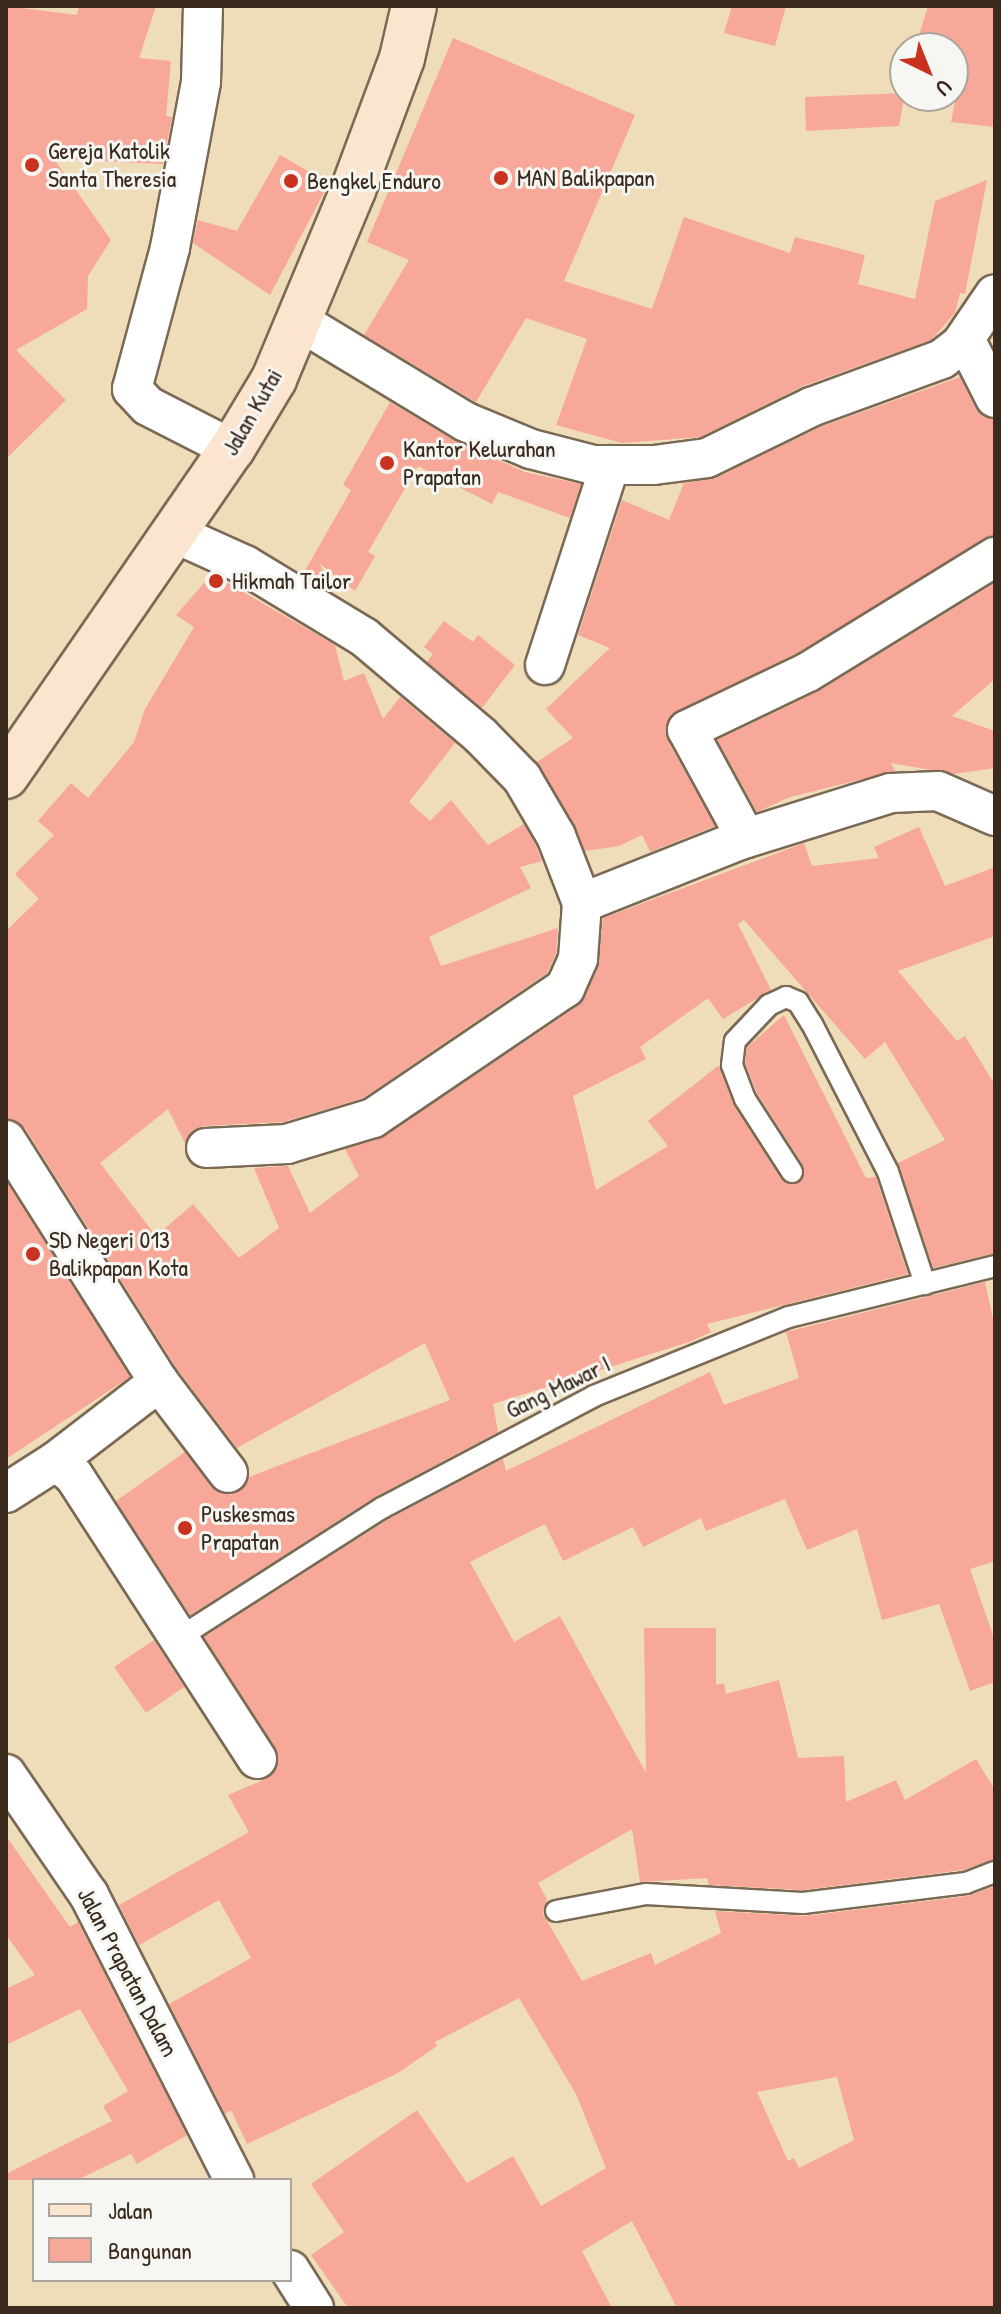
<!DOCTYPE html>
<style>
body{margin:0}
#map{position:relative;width:1001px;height:2314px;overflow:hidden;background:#efddba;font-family:"Patrick Hand",sans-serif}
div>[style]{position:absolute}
.building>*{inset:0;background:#f7a898}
.roads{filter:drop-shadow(2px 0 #7a6955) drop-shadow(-2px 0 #7a6955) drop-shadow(0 2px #7a6955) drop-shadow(0 -2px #7a6955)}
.lane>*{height:20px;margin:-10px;padding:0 10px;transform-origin:10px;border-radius:10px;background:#fff}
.street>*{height:38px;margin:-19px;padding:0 19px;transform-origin:19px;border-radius:19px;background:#fff}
.secondary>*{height:44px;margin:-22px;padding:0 22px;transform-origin:22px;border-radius:22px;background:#fce5cf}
.dots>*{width:22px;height:22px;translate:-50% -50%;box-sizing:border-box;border:4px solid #f6f6f2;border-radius:50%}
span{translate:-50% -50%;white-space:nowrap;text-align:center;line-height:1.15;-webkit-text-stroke:6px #f6f6f2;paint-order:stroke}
.poi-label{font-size:24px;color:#3b2a1e}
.left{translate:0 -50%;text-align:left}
.street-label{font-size:24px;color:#3b2a1e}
.frame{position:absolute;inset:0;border:8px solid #3b2a1e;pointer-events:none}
.legend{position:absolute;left:32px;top:2178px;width:260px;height:104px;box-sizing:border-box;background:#f6f6f2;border:2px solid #aba49d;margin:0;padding:10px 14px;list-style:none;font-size:24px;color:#3b2a1e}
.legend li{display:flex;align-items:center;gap:16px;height:40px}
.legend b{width:40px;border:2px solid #aba49d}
.north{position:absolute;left:889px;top:32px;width:80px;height:80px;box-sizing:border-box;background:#f6f6f2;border:2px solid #aba49d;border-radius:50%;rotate:137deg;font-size:22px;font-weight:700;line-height:32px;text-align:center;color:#3b2a1e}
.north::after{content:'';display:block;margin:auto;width:28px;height:36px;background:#c8321e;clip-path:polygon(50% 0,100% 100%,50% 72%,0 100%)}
</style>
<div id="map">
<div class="building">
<i style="clip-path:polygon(6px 6px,77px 15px,79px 6px,156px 6px,139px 58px,171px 61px,166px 116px,172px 117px,163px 164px,54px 159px,111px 240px,88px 276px,87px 309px,16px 350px,66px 400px,6px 459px)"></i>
<i style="clip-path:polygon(732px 6px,786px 6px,775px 46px,724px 33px)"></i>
<i style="clip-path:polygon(928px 6px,995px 6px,995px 127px,951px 122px,961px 71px,953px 69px,953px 48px,915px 48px)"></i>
<i style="clip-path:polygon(453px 38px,635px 115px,564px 281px,652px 309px,684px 217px,790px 253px,795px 237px,865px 255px,858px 284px,915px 299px,935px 201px,987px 180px,965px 294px,960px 293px,955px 313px,931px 340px,803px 386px,701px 437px,622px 443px,556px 425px,587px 339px,526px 318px,476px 402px,364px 335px,409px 260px,367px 242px)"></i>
<i style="clip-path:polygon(905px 93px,899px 126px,806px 131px,805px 97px)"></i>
<i style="clip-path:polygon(280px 155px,329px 183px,270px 295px,193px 243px,198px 220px,237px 231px)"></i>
<i style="clip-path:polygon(960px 377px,976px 409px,995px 420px,995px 535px,797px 653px,669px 717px,668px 741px,715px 826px,650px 852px,642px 835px,619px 846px,585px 851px,537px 762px,573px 738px,546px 709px,610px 648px,578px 635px,622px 500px,669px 520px,684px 483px,716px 478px,820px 427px)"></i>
<i style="clip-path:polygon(390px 402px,455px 441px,525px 472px,581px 484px,570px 518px,498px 492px,492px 504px,418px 466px,368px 552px,375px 556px,355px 591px,320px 564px,331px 591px,303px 574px,351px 490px,343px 485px)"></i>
<i style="clip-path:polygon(212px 574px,335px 645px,344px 681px,364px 673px,383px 719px,400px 697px,455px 743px,409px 802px,430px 821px,451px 800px,488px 845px,524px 824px,536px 846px,542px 861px,520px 867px,531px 888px,429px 937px,441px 966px,558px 928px,556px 954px,547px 973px,363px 1098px,283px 1122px,204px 1126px,193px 1130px,185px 1143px,168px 1109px,100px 1163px,156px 1236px,193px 1204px,239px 1258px,279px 1228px,254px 1168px,288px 1166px,310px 1213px,359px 1176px,345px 1149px,385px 1136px,578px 1006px,598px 968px,603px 918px,804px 843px,812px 866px,879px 858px,874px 847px,919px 827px,945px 886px,995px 867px,995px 936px,898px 971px,957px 1041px,965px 1036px,995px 1085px,995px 1253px,933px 1268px,898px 1163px,945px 1140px,885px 1042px,865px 1059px,744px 920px,738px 924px,771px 990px,723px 1019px,708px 998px,640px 1047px,646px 1059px,573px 1096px,596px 1190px,668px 1146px,648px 1121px,719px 1065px,734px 1106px,781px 1179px,800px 1182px,803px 1165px,757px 1093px,745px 1063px,747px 1047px,784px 1015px,866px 1178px,876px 1177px,908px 1274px,707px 1324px,711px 1332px,692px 1341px,493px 1404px,498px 1432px,375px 1497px,190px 1615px,116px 1501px,185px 1452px,211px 1487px,232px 1495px,249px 1477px,450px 1400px,425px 1343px,237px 1448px,177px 1369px,25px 1128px,6px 1118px,6px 931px,39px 899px,15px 874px,54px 835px,38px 821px,71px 783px,88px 798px,134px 742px,145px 709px,194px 627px,176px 615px)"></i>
<i style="clip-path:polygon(995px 583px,995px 679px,952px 716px,995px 731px,995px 768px,954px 774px,891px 763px,895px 771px,790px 797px,757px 812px,717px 740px,819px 691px)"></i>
<i style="clip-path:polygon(444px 621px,473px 642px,478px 635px,515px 665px,482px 708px,427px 662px,433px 654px,424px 647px)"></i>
<i style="clip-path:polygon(6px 1181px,130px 1377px,6px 1459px)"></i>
<i style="clip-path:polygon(evenodd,985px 1282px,995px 1328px,995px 1561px,970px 1569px,995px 1641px,995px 1682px,970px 1691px,939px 1604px,882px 1620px,857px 1529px,807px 1550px,785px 1499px,706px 1531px,701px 1518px,643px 1547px,633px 1527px,563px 1561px,545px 1524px,470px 1562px,514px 1642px,560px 1616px,646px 1773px,644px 1628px,716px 1628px,716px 1685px,724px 1683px,726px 1694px,779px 1680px,798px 1758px,844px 1756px,846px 1802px,896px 1780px,905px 1800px,976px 1759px,995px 1790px,995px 1859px,963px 1870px,803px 1890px,709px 1885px,707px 1878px,640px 1882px,632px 1829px,538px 1883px,547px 1899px,543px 1914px,582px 1981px,651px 1953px,655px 1965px,721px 1933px,715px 1911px,805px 1916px,968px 1896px,995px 1886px,995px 2306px,677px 2308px,632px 2221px,582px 2251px,612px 2308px,348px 2308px,311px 2255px,344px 2232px,311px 2184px,417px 2110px,467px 2183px,513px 2156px,541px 2206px,606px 2168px,576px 2094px,519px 1998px,435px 2042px,437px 2046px,398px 2073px,247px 2144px,231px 2110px,225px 2114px,169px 2004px,251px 1958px,219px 1900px,139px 1945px,119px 1905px,249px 1832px,228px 1795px,268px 1778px,277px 1768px,275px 1747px,204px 1637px,389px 1519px,503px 1459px,506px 1471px,710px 1372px,724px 1405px,799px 1378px,786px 1332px,985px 1282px,837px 2077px,854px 2140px,799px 2168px,794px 2158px,788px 2161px,757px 2092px,837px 2077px)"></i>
<i style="clip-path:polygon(154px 1640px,184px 1687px,146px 1713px,114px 1667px)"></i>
<i style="clip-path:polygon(6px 1836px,70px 1927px,78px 1922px,187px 2135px,137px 2164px,131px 2154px,77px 2180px,6px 2180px,6px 2174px,112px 2121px,103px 2106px,128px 2091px,80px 2009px,6px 2045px,6px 1989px,35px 1975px,6px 1935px)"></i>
</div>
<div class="roads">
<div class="lane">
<i style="left:792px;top:1172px;width:87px;rotate:-122.8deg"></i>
<i style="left:745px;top:1099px;width:36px;rotate:-111deg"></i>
<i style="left:732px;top:1065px;width:24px;rotate:-83deg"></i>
<i style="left:735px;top:1041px;width:50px;rotate:-46.6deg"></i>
<i style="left:769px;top:1005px;width:19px;rotate:-25deg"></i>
<i style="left:786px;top:997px;width:13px;rotate:23deg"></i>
<i style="left:798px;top:1002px;width:26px;rotate:58deg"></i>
<i style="left:812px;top:1024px;width:166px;rotate:62.8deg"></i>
<i style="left:888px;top:1172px;width:118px;rotate:71.7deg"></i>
<i style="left:180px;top:1637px;width:240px;rotate:-32.6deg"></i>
<i style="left:382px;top:1508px;width:240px;rotate:-27.8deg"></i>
<i style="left:594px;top:1396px;width:210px;rotate:-22.1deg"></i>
<i style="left:789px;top:1317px;width:212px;rotate:-13.9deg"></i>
<i style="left:556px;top:1911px;width:92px;rotate:-10.7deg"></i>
<i style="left:646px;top:1894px;width:157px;rotate:3.3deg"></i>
<i style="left:803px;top:1903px;width:164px;rotate:-7deg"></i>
<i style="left:966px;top:1883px;width:31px;rotate:-21deg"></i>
</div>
<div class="street">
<i style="left:203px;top:6px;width:76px;rotate:91.5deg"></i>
<i style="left:201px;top:82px;width:169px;rotate:100.6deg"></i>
<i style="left:170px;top:248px;width:146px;rotate:105.1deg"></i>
<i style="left:132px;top:389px;width:23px;rotate:47deg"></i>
<i style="left:148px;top:406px;width:94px;rotate:27.1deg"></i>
<i style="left:299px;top:321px;width:195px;rotate:31.2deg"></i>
<i style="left:466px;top:422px;width:70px;rotate:22.6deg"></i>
<i style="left:531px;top:449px;width:65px;rotate:14.3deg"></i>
<i style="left:594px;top:465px;width:60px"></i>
<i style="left:654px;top:465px;width:53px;rotate:-7.5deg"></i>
<i style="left:707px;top:458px;width:116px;rotate:-26.1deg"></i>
<i style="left:811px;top:407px;width:140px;rotate:-20.1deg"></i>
<i style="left:942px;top:359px;width:24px;rotate:-38deg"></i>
<i style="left:961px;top:344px;width:60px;rotate:-55.8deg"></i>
<i style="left:965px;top:339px;width:66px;rotate:63deg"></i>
<i style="left:174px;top:533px;width:78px;rotate:24.3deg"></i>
<i style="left:245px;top:565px;width:139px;rotate:31.2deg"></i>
<i style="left:364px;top:637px;width:153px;rotate:40.2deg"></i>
<i style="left:481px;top:736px;width:59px;rotate:45.7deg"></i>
<i style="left:522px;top:778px;width:67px;rotate:59.6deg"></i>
<i style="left:556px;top:836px;width:72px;rotate:68.8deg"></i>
<i style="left:582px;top:903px;width:56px;rotate:94.1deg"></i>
<i style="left:578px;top:959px;width:32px;rotate:114deg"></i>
<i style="left:565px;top:988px;width:232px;rotate:145.9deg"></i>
<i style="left:373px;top:1118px;width:90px;rotate:163.2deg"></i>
<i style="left:287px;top:1144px;width:81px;rotate:177.2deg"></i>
<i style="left:545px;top:665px;width:210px;rotate:-72deg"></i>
<i style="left:746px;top:838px;width:123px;rotate:-118.6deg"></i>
<i style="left:687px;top:730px;width:134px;rotate:-25.6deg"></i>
<i style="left:808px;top:672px;width:220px;rotate:-31.6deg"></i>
<i style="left:582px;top:903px;width:170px;rotate:-21.7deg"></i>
<i style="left:740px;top:840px;width:158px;rotate:-17.3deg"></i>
<i style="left:891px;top:793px;width:47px;rotate:-2.4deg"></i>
<i style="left:938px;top:791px;width:62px;rotate:23.7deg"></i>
<i style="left:6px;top:1140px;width:286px;rotate:57.7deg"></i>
<i style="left:159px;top:1382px;width:114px;rotate:52.8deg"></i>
<i style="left:56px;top:1461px;width:130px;rotate:-37.5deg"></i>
<i style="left:6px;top:1493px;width:59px;rotate:-32.6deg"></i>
<i style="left:56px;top:1461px;width:23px;rotate:40deg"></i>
<i style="left:74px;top:1476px;width:337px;rotate:57.1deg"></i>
<i style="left:6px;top:1774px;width:147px;rotate:55.6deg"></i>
<i style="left:89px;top:1895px;width:320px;rotate:63deg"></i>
<i style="left:290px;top:2270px;width:45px;rotate:57.7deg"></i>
</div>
<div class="secondary">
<i style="left:6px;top:776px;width:397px;rotate:-55.4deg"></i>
<i style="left:232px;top:449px;width:82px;rotate:-59deg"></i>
<i style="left:274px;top:379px;width:205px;rotate:-67.3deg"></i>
<i style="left:353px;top:190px;width:141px;rotate:-69.6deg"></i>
<i style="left:402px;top:58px;width:53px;rotate:-77deg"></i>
</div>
</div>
<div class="dots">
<i style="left:32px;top:165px;background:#c8321e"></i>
<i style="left:501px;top:178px;background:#c8321e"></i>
<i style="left:291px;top:181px;background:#c8321e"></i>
<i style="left:387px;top:463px;background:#c8321e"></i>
<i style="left:216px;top:581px;background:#c8321e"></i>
<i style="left:33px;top:1254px;background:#c8321e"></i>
<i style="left:185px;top:1528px;background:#c8321e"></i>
</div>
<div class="poi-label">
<span class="left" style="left:48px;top:165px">Gereja Katolik<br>Santa Theresia</span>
<span class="left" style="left:517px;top:178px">MAN Balikpapan</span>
<span class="left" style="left:307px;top:181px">Bengkel Enduro</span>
<span class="left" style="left:403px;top:463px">Kantor Kelurahan<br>Prapatan</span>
<span class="left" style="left:232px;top:581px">Hikmah Tailor</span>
<span class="left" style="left:49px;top:1254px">SD Negeri 013<br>Balikpapan Kota</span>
<span class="left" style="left:201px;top:1528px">Puskesmas<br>Prapatan</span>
</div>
<div class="street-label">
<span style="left:252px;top:412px;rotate:-60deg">Jalan Kutai</span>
<span style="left:558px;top:1387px;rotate:-26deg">Gang Mawar I</span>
<span style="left:128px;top:1972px;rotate:62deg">Jalan Prapatan Dalam</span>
</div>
<div class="frame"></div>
<ul class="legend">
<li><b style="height:10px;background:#fce5cf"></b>Jalan</li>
<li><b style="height:22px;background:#f7a898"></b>Bangunan</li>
</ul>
<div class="north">U</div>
</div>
